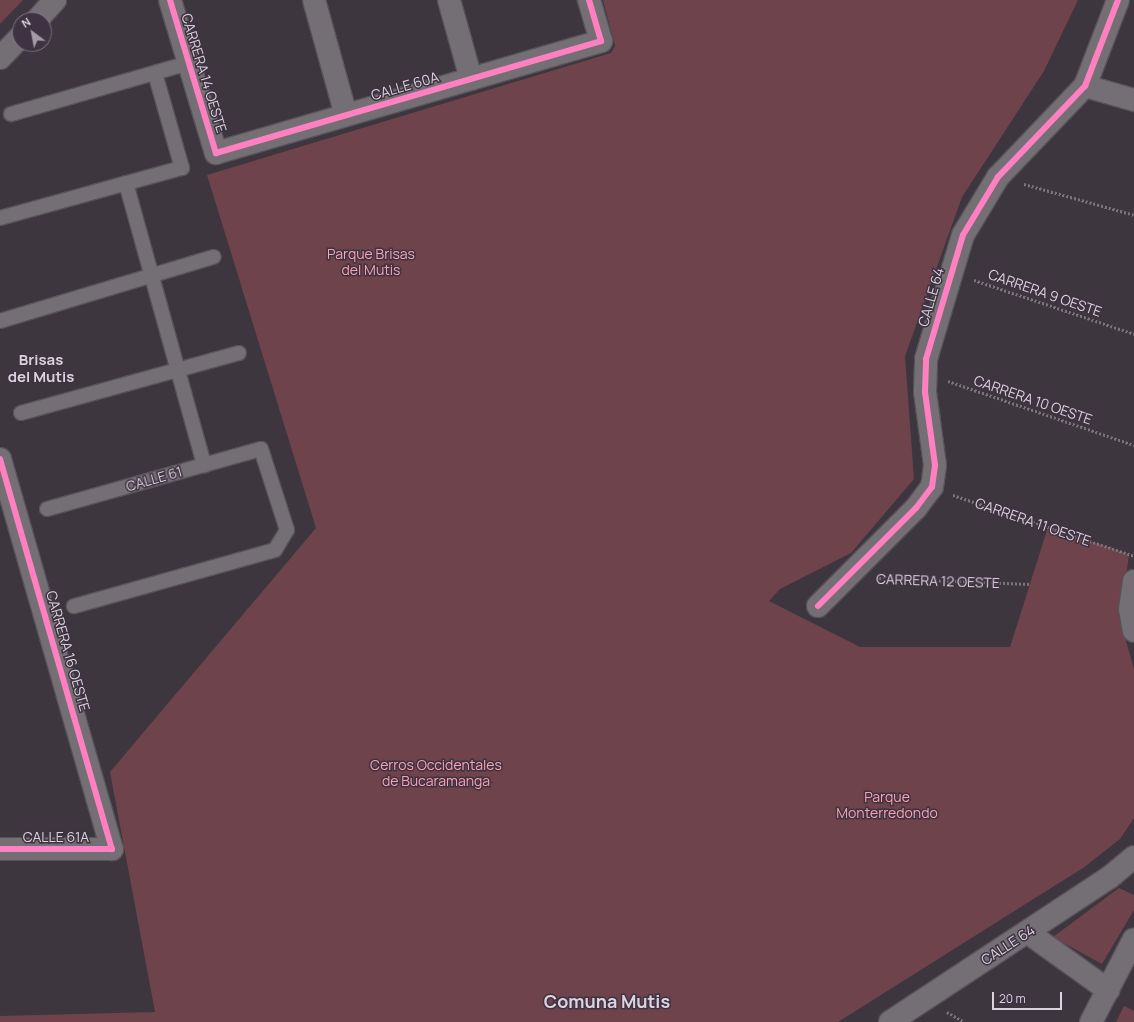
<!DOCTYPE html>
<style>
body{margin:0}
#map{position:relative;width:1134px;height:1022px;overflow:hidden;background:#3d363e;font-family:Manrope,sans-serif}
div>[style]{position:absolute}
.green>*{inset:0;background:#6f434b}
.path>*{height:2.5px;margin-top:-1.25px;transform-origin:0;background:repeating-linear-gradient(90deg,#7a757b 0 2px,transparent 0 4px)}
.roads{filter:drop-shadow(1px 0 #585259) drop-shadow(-1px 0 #585259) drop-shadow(0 1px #585259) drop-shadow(0 -1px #585259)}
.service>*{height:14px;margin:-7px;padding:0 7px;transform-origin:7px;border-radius:7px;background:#746f75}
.minor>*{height:22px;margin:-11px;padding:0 11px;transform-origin:11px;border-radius:11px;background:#746f75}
.tertiary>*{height:22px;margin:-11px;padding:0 11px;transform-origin:11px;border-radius:11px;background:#746f75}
.cycleway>*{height:6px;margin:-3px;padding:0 3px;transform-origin:3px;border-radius:3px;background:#ff80c0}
span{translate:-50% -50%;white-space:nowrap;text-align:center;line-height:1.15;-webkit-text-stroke:3px #3f3242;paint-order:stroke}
.street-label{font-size:14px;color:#dbd3dd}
.park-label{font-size:14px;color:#fda3b0}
.neighbourhood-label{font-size:15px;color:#dbd3dd;font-weight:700}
.district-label{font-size:18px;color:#dbd3dd;font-weight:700}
.north{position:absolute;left:12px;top:12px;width:40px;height:40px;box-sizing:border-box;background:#3f3242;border:1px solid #7d7280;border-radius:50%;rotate:328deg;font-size:11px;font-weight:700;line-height:16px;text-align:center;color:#dbd3dd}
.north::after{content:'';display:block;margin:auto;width:14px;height:18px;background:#a49ca5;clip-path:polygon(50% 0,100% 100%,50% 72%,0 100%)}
.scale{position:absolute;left:992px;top:992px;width:70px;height:18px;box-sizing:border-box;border:2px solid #dbd3dd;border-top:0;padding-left:5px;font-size:12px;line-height:14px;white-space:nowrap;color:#dbd3dd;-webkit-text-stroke:3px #3f3242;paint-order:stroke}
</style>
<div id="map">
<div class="green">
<i style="clip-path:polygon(0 0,23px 0,0 24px)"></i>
<i style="clip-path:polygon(603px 0,1078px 0,1044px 71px,962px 197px,905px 356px,914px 479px,851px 553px,780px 589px,769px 601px,860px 647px,1010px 647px,1048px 527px,1129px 554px,1120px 620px,1134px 669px,1134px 818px,1120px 839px,1083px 868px,838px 1022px,0 1022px,0 1016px,155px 1012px,110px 772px,316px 528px,207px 175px,611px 53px,615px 46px)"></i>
<i style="clip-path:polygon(1119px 888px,1134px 895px,1134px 910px,1102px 964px,1053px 937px)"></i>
<i style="clip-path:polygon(1124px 1006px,1134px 1011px,1134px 1022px,1116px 1022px)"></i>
</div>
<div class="path">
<i style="left:1024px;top:184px;width:114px;rotate:15.7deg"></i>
<i style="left:974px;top:280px;width:169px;rotate:18.6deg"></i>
<i style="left:948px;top:381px;width:197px;rotate:19deg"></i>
<i style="left:953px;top:495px;width:191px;rotate:18.6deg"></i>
<i style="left:879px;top:578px;width:151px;rotate:2.3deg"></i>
<i style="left:947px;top:1012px;width:20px;rotate:30deg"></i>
</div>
<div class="roads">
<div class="service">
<i style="left:11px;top:114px;width:185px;rotate:-16deg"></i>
<i style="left:126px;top:183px;width:293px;rotate:74.5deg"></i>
<i style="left:0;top:218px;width:189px;rotate:-15.4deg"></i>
<i style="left:182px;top:168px;width:99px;rotate:-105.9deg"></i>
<i style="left:0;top:321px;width:223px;rotate:-16.7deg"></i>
<i style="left:21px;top:413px;width:226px;rotate:-15.4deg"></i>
<i style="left:47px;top:509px;width:222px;rotate:-15.7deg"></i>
<i style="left:261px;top:449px;width:85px;rotate:72.2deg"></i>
<i style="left:287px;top:530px;width:23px;rotate:121deg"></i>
<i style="left:275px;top:550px;width:209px;rotate:164.4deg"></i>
</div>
<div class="minor">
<i style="left:170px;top:0;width:160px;rotate:73.3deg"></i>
<i style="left:216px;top:153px;width:401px;rotate:-16.2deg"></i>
<i style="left:601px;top:41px;width:43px;rotate:-106.3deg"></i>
<i style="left:314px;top:0;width:119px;rotate:74.5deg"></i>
<i style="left:449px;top:0;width:82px;rotate:74.4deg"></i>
<i style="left:1085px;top:86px;width:51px;rotate:15.9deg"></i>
<i style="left:0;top:459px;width:406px;rotate:74deg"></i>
<i style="left:112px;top:849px;width:112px;rotate:180deg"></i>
<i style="left:818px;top:606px;width:139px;rotate:-45deg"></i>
<i style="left:916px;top:508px;width:26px;rotate:-53deg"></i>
<i style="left:932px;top:487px;width:22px;rotate:-82deg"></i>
<i style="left:935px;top:465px;width:74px;rotate:-97.8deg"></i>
<i style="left:925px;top:392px;width:33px;rotate:-88deg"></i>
<i style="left:926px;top:359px;width:129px;rotate:-73.4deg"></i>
<i style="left:963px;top:235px;width:68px;rotate:-58.9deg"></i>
<i style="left:998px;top:177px;width:126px;rotate:-46.3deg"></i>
<i style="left:1085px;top:86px;width:92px;rotate:-69deg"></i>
<i style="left:1027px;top:932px;width:100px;rotate:35.6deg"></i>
</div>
<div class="tertiary">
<i style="left:37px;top:20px;width:27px;rotate:-48deg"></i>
<i style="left:0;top:58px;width:29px;rotate:-46deg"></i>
<i style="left:1134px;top:581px;width:28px;rotate:98deg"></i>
<i style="left:1130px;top:609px;width:22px;rotate:80deg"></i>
<i style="left:890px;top:1022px;width:263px;rotate:-33.4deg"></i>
<i style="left:1110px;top:877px;width:31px;rotate:-40deg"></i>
<i style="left:1091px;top:1022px;width:93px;rotate:-62.6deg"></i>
</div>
</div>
<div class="cycleway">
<i style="left:170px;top:0;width:160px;rotate:73.3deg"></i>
<i style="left:216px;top:153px;width:401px;rotate:-16.2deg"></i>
<i style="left:601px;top:41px;width:43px;rotate:-106.3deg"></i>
<i style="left:0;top:459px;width:406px;rotate:74deg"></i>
<i style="left:112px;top:849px;width:112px;rotate:180deg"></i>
<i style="left:818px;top:606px;width:139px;rotate:-45deg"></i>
<i style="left:916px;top:508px;width:26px;rotate:-53deg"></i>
<i style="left:932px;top:487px;width:22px;rotate:-82deg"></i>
<i style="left:935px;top:465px;width:74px;rotate:-97.8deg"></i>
<i style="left:925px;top:392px;width:33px;rotate:-88deg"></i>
<i style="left:926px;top:359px;width:129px;rotate:-73.4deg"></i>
<i style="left:963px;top:235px;width:68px;rotate:-58.9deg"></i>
<i style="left:998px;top:177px;width:126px;rotate:-46.3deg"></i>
<i style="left:1085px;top:86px;width:92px;rotate:-69deg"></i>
</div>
<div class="street-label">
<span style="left:204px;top:73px;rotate:73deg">CARRERA 14 OESTE</span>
<span style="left:405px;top:86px;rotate:-16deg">CALLE 60A</span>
<span style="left:1045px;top:293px;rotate:19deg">CARRERA 9 OESTE</span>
<span style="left:931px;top:297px;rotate:-74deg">CALLE 64</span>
<span style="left:1033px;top:400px;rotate:19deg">CARRERA 10 OESTE</span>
<span style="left:154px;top:479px;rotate:-16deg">CALLE 61</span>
<span style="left:1033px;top:522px;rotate:19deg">CARRERA 11 OESTE</span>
<span style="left:938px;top:581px;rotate:2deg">CARRERA 12 OESTE</span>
<span style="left:68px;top:651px;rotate:74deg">CARRERA 16 OESTE</span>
<span style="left:56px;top:837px">CALLE 61A</span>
<span style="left:1008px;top:945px;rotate:-33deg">CALLE 64</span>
</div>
<div class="park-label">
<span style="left:371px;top:262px">Parque Brisas<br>del Mutis</span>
<span style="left:436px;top:773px">Cerros Occidentales<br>de Bucaramanga</span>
<span style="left:887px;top:805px">Parque<br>Monterredondo</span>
</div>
<div class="neighbourhood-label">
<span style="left:41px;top:368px">Brisas<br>del Mutis</span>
</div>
<div class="district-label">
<span style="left:607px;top:1001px">Comuna Mutis</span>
</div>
<div class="north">N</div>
<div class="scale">20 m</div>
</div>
